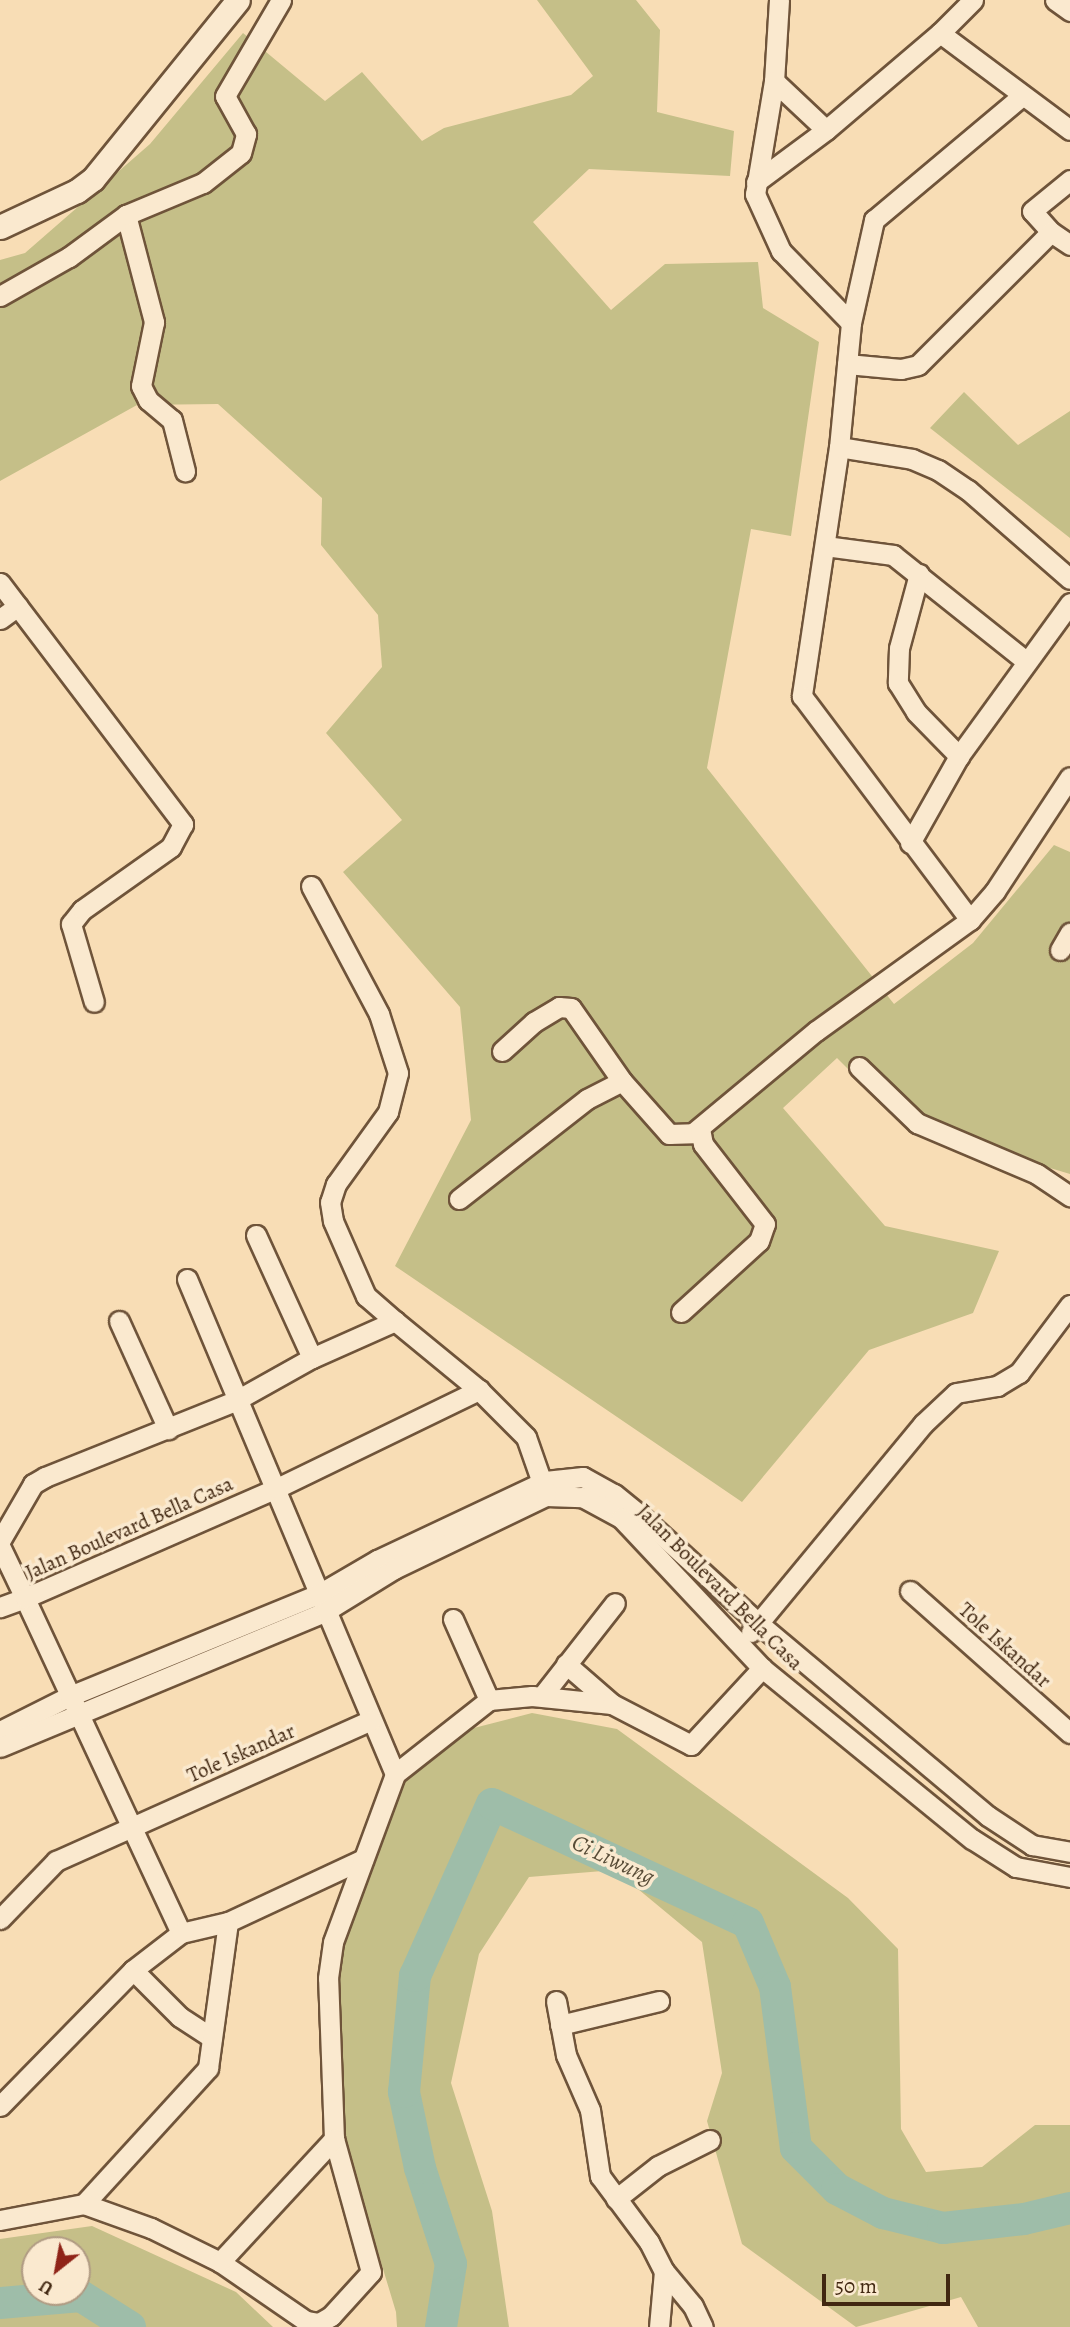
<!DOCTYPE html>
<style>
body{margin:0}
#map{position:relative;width:1070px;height:2327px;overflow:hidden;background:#f8ddb5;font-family:Alegreya,serif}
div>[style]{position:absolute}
.green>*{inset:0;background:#c5bf88}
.river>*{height:32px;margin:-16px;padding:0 16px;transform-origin:16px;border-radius:16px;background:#9ebda9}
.roads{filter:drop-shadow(2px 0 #6f543a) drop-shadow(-2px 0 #6f543a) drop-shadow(0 2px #6f543a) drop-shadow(0 -2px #6f543a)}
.minor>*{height:19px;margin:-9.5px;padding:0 9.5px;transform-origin:9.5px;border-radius:9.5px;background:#fae9cf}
.tertiary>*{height:23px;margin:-11.5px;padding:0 11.5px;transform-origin:11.5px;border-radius:11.5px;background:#fae9cf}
span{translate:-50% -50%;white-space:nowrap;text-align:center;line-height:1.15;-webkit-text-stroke:7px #fae9cf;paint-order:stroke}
.street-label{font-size:21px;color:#412711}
.water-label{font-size:23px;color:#584c37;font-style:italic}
.north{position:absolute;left:21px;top:2236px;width:70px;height:70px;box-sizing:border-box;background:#fae9cf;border:2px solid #b09b83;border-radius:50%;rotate:211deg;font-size:19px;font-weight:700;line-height:28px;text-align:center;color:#412711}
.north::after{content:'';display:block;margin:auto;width:24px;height:32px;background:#8f2418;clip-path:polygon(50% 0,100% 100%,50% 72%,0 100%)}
.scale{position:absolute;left:822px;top:2274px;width:128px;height:32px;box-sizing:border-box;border:4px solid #412711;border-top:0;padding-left:9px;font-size:21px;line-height:24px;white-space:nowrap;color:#412711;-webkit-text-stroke:5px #fae9cf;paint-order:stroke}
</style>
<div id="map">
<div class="green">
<i style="clip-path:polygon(537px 0,636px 0,660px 30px,657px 112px,734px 131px,730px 176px,589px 169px,533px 222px,611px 310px,665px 264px,758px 262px,763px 308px,819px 342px,791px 536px,751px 529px,707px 768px,894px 1004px,973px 943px,1054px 845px,1070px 852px,1070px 1174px,903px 1124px,837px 1058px,783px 1108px,885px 1226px,999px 1251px,973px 1313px,869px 1350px,742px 1502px,395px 1266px,471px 1120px,460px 1007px,343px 872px,402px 820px,326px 733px,382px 667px,378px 615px,321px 545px,322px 498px,218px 404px,137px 405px,0 481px,0 260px,25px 253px,150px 144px,243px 33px,325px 101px,362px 72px,422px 141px,444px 128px,571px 95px,593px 76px)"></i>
<i style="clip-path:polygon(964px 392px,1018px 445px,1070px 411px,1070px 538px,930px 428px)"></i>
<i style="clip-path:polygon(532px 1713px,617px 1729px,848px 1898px,898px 1949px,901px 2129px,926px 2172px,982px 2167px,1035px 2125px,1070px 2125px,1070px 2327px,978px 2327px,961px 2297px,856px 2327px,742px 2244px,707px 2121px,722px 2073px,702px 1942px,615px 1870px,529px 1877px,479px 1954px,451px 2083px,492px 2211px,509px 2327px,397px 2327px,396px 2312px,323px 2070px,325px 1954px,410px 1769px,470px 1729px)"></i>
<i style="clip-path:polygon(evenodd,92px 2226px,236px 2292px,273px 2327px,0 2327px,0 2239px,92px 2226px,35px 2250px,77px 2250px,77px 2292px,35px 2292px,35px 2250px)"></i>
</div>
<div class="river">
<i style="left:0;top:2303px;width:81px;rotate:-4.9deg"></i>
<i style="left:81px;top:2296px;width:58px;rotate:32.3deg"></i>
<i style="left:441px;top:2327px;width:64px;rotate:-81deg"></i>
<i style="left:451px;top:2264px;width:101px;rotate:-107.9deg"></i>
<i style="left:420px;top:2168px;width:78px;rotate:-101.9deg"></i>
<i style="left:404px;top:2092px;width:117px;rotate:-84.6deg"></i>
<i style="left:415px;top:1976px;width:188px;rotate:-65.9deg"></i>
<i style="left:492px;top:1804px;width:282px;rotate:24.9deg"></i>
<i style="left:748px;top:1923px;width:69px;rotate:67.1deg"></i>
<i style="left:775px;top:1987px;width:162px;rotate:82.6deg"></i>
<i style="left:796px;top:2148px;width:58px;rotate:45deg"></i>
<i style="left:837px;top:2189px;width:52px;rotate:27.6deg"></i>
<i style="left:883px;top:2213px;width:62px;rotate:14deg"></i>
<i style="left:943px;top:2228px;width:81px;rotate:-6.3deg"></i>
<i style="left:1024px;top:2219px;width:47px;rotate:-13.4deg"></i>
</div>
<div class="roads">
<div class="minor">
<i style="left:779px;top:0;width:81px;rotate:93.5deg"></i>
<i style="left:774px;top:81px;width:115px;rotate:99.5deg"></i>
<i style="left:755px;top:194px;width:63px;rotate:65.5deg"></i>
<i style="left:781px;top:251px;width:100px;rotate:45.8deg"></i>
<i style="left:851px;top:323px;width:125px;rotate:95.5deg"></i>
<i style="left:839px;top:447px;width:252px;rotate:98.5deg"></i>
<i style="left:802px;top:696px;width:280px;rotate:53.1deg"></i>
<i style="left:973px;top:0;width:47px;rotate:135deg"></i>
<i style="left:940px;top:33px;width:162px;rotate:36.7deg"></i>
<i style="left:1055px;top:0;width:19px;rotate:36deg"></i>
<i style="left:774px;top:81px;width:71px;rotate:43.3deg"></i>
<i style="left:756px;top:182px;width:87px;rotate:-36.6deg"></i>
<i style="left:826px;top:130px;width:150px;rotate:-40.4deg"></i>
<i style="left:126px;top:215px;width:111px;rotate:75.3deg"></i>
<i style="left:154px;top:322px;width:65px;rotate:101.5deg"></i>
<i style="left:141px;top:386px;width:16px;rotate:63deg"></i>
<i style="left:148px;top:400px;width:31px;rotate:40deg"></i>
<i style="left:172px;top:420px;width:53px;rotate:75.7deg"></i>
<i style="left:1051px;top:232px;width:28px;rotate:-132deg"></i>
<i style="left:1032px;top:211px;width:49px;rotate:-39.2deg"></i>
<i style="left:0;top:296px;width:79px;rotate:-29.5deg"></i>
<i style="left:69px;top:257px;width:71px;rotate:-36.4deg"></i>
<i style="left:126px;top:215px;width:83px;rotate:-22.6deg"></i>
<i style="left:203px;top:183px;width:48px;rotate:-38.3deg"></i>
<i style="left:241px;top:153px;width:20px;rotate:-75deg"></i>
<i style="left:246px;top:134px;width:43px;rotate:-118.9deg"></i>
<i style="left:225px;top:96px;width:111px;rotate:-59.7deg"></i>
<i style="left:851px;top:323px;width:106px;rotate:-77.4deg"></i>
<i style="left:874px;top:220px;width:193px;rotate:-40deg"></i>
<i style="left:847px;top:364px;width:54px;rotate:5.3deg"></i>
<i style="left:901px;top:369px;width:17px;rotate:-13deg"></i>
<i style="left:918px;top:365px;width:188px;rotate:-45deg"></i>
<i style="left:1051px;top:232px;width:23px;rotate:34deg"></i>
<i style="left:839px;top:447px;width:74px;rotate:9.3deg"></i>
<i style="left:912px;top:459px;width:28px;rotate:23deg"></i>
<i style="left:938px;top:470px;width:36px;rotate:34deg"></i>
<i style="left:968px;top:490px;width:135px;rotate:41.1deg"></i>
<i style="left:825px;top:546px;width:69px;rotate:7.5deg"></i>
<i style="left:893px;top:555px;width:171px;rotate:38.6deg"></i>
<i style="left:919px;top:574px;width:77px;rotate:105.1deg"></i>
<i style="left:899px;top:648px;width:35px;rotate:92deg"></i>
<i style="left:898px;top:683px;width:34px;rotate:58deg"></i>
<i style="left:916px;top:712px;width:62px;rotate:45.7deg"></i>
<i style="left:0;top:583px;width:303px;rotate:52.8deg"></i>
<i style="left:183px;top:824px;width:26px;rotate:118deg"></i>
<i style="left:171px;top:847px;width:109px;rotate:144.7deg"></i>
<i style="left:82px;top:910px;width:18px;rotate:128deg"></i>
<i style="left:71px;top:924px;width:81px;rotate:73.6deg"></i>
<i style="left:0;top:619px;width:22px;rotate:-36deg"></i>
<i style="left:910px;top:843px;width:100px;rotate:-60.6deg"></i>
<i style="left:959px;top:756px;width:189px;rotate:-54deg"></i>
<i style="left:311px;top:886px;width:145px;rotate:62deg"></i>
<i style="left:379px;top:1014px;width:62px;rotate:72.1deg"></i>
<i style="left:398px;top:1073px;width:40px;rotate:104.4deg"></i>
<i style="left:388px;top:1112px;width:89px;rotate:125.8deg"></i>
<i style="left:336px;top:1184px;width:19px;rotate:108deg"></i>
<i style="left:330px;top:1202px;width:19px;rotate:81deg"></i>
<i style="left:333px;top:1221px;width:82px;rotate:66.3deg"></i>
<i style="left:366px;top:1296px;width:38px;rotate:41deg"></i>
<i style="left:1060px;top:950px;width:20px;rotate:-60deg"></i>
<i style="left:502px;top:1051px;width:43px;rotate:-42.2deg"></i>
<i style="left:534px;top:1022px;width:29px;rotate:-31deg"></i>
<i style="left:559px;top:1007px;width:12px;rotate:5deg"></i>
<i style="left:571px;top:1008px;width:89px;rotate:55.1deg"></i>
<i style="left:622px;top:1081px;width:71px;rotate:48.4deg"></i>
<i style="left:669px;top:1134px;width:24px;rotate:-2deg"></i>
<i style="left:693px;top:1133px;width:160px;rotate:-39.7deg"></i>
<i style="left:816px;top:1031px;width:190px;rotate:-35.8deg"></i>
<i style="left:970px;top:920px;width:38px;rotate:-49deg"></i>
<i style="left:995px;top:891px;width:136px;rotate:-56.7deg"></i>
<i style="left:859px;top:1067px;width:81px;rotate:44deg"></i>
<i style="left:917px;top:1123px;width:130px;rotate:23deg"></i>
<i style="left:1037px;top:1174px;width:40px;rotate:34deg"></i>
<i style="left:459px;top:1199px;width:162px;rotate:-38deg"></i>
<i style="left:587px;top:1099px;width:39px;rotate:-27deg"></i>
<i style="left:256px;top:1235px;width:135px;rotate:65.5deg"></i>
<i style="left:187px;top:1279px;width:537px;rotate:67.21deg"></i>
<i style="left:681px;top:1312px;width:105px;rotate:-42.3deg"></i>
<i style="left:759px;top:1241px;width:18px;rotate:-71deg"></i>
<i style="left:765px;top:1224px;width:101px;rotate:-127.8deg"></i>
<i style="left:703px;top:1144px;width:15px;rotate:-101deg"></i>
<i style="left:119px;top:1321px;width:119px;rotate:65.6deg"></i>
<i style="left:0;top:1541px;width:66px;rotate:-59.9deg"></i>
<i style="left:33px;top:1484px;width:14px;rotate:-30deg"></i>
<i style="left:45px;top:1477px;width:205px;rotate:-21.8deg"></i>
<i style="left:235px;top:1401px;width:88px;rotate:-29.2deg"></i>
<i style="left:312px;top:1358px;width:91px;rotate:-24deg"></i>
<i style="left:395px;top:1321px;width:109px;rotate:39.4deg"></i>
<i style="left:0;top:1546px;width:58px;rotate:64.3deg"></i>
<i style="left:25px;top:1598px;width:27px;rotate:160deg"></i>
<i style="left:910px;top:1591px;width:214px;rotate:41.6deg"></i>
<i style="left:453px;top:1619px;width:89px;rotate:66deg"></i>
<i style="left:751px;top:1632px;width:270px;rotate:-50.4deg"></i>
<i style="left:923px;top:1424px;width:45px;rotate:-43.2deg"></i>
<i style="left:956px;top:1393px;width:42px;rotate:-9.7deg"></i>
<i style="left:997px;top:1386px;width:26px;rotate:-31deg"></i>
<i style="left:1019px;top:1373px;width:85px;rotate:-53.1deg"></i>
<i style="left:566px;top:1664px;width:61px;rotate:41deg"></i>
<i style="left:542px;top:1696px;width:118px;rotate:-51.9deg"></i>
<i style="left:0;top:1731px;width:78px;rotate:-26.6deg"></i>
<i style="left:70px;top:1696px;width:269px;rotate:-22.3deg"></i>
<i style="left:319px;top:1594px;width:67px;rotate:-30.4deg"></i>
<i style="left:377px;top:1560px;width:186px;rotate:-25.2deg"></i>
<i style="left:545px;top:1481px;width:38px;rotate:-6deg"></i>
<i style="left:583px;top:1477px;width:35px;rotate:29deg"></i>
<i style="left:614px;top:1494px;width:36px;rotate:39deg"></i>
<i style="left:642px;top:1517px;width:157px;rotate:42.4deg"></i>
<i style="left:758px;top:1623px;width:300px;rotate:40deg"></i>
<i style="left:988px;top:1816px;width:53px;rotate:33.4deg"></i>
<i style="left:1032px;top:1845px;width:39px;rotate:10deg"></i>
<i style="left:0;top:1747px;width:353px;rotate:-22.6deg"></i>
<i style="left:326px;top:1611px;width:80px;rotate:-31.7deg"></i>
<i style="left:394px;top:1569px;width:169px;rotate:-25.7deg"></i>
<i style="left:546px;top:1496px;width:36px;rotate:2deg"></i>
<i style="left:582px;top:1497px;width:44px;rotate:28.3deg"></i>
<i style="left:621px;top:1518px;width:206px;rotate:46.8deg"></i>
<i style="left:762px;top:1668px;width:271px;rotate:39.2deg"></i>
<i style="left:972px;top:1839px;width:52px;rotate:32.5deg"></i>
<i style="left:1016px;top:1867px;width:55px;rotate:10.5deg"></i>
<i style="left:0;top:1919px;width:81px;rotate:-46deg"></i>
<i style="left:56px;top:1861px;width:345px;rotate:-24.1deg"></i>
<i style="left:181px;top:1933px;width:370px;rotate:-115deg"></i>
<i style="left:25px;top:1598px;width:275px;rotate:-23.6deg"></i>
<i style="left:277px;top:1488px;width:225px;rotate:-25.9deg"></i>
<i style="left:479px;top:1390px;width:66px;rotate:45deg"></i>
<i style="left:526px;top:1437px;width:60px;rotate:70.7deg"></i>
<i style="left:133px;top:1970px;width:66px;rotate:45deg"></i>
<i style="left:180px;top:2017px;width:38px;rotate:33deg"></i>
<i style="left:556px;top:2001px;width:55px;rotate:79.5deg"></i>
<i style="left:566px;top:2055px;width:60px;rotate:66.4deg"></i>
<i style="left:590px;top:2110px;width:67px;rotate:81.4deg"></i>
<i style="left:600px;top:2176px;width:82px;rotate:53.4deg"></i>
<i style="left:649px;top:2242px;width:33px;rotate:63deg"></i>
<i style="left:664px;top:2271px;width:56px;rotate:95.1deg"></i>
<i style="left:560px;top:2025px;width:102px;rotate:-13.6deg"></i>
<i style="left:0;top:2106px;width:190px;rotate:-45.6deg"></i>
<i style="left:133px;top:1970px;width:61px;rotate:-37.6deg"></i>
<i style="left:181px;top:1933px;width:48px;rotate:-13.2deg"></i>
<i style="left:228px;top:1922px;width:149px;rotate:-25deg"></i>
<i style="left:616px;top:2199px;width:53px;rotate:-38.2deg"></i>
<i style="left:658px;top:2166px;width:58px;rotate:-26.6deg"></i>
<i style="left:84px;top:2204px;width:184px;rotate:-47.6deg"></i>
<i style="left:208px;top:2068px;width:147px;rotate:-82.2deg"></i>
<i style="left:0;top:2220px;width:86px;rotate:-10.8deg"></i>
<i style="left:84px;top:2204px;width:71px;rotate:19.7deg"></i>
<i style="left:151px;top:2228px;width:77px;rotate:26.2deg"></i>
<i style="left:220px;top:2262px;width:104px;rotate:34.5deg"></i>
<i style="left:306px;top:2321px;width:13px;rotate:9deg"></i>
<i style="left:319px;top:2323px;width:14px;rotate:-30deg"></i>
<i style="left:331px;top:2316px;width:59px;rotate:-47.7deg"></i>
<i style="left:371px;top:2272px;width:138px;rotate:-105.5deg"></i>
<i style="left:334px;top:2139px;width:161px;rotate:-92.1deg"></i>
<i style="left:328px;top:1978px;width:36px;rotate:-82deg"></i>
<i style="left:333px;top:1942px;width:179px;rotate:-69.7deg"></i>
<i style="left:395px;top:1774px;width:120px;rotate:-38.2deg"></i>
<i style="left:489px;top:1700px;width:43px;rotate:-5.3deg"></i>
<i style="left:532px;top:1696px;width:80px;rotate:5.7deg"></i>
<i style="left:612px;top:1704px;width:89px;rotate:27.4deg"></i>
<i style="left:691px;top:1745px;width:105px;rotate:-47.3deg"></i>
<i style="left:220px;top:2262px;width:168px;rotate:-47.2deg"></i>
<i style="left:664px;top:2271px;width:45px;rotate:50.4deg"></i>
<i style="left:693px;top:2306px;width:23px;rotate:65deg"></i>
</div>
<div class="tertiary">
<i style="left:0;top:227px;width:85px;rotate:-25.1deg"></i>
<i style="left:77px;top:191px;width:20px;rotate:-37deg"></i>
<i style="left:93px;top:179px;width:230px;rotate:-51deg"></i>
</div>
</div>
<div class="street-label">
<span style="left:129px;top:1528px;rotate:-24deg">Jalan Boulevard Bella Casa</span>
<span style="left:720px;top:1587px;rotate:45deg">Jalan Boulevard Bella Casa</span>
<span style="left:1005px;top:1645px;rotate:42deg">Tole Iskandar</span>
<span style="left:241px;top:1753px;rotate:-24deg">Tole Iskandar</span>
</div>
<div class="water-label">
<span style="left:613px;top:1860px;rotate:25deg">Ci Liwung</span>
</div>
<div class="north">U</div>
<div class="scale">50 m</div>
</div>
